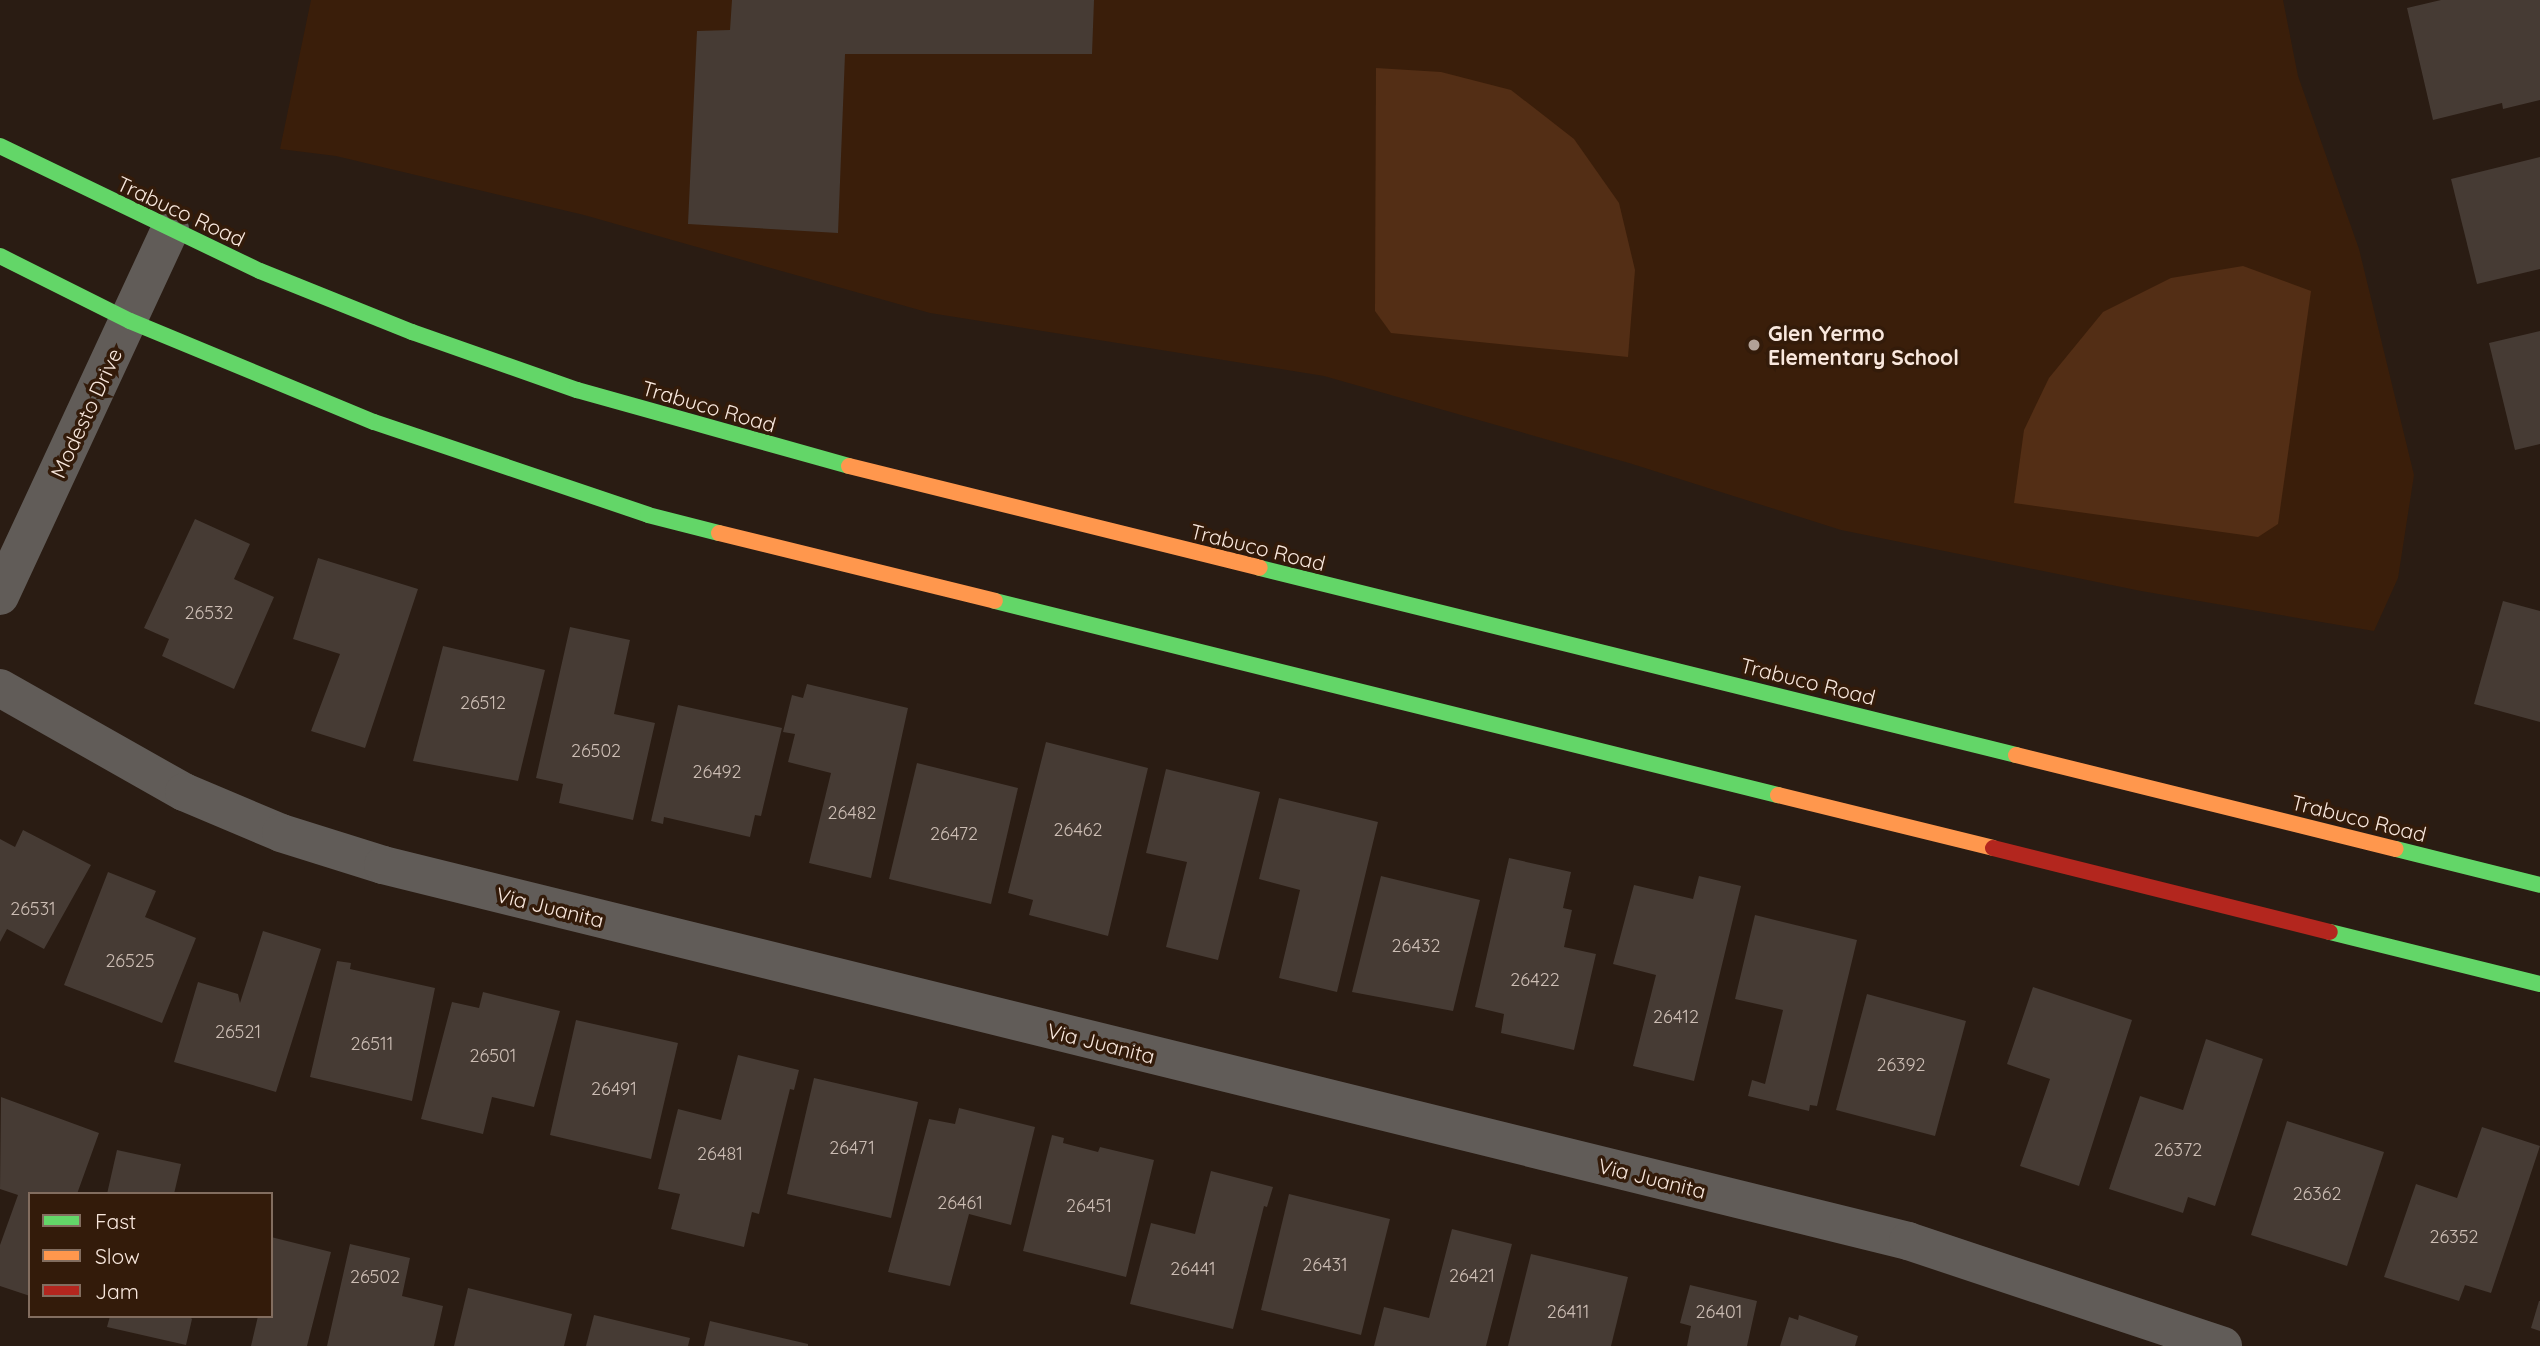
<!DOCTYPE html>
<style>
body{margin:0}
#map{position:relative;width:2540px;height:1346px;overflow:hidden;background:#2a1c13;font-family:Quicksand,sans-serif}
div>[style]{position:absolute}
.built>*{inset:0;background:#3a1e0a}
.green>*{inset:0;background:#532e15}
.building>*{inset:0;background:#463b34}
.street>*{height:38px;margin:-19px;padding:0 19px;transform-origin:19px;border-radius:19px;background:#615c58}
.fast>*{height:16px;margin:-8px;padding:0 8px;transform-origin:8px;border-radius:8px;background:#63d668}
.slow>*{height:16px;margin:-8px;padding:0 8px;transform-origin:8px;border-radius:8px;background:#ff974d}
.jam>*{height:16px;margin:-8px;padding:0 8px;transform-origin:8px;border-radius:8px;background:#b3261e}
.dots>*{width:19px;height:19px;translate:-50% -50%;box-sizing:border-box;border:4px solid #331b0a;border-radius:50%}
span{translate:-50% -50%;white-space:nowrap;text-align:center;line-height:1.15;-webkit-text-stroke:7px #331b0a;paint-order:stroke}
.number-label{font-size:18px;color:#ccbdb4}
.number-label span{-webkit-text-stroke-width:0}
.street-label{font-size:21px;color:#f9e8de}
.poi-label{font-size:21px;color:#f9e8de;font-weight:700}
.left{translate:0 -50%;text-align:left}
.legend{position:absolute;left:28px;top:1192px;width:245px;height:126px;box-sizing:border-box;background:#331b0a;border:2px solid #826d5f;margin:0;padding:9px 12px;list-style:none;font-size:21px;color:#f9e8de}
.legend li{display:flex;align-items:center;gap:14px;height:35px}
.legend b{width:35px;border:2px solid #826d5f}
</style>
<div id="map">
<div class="built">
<i style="clip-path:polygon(311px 0,2283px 0,2298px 76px,2359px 249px,2414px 475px,2398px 578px,2374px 631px,2141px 591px,1841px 530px,1629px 463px,1324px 376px,930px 313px,584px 215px,336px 156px,280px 149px)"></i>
</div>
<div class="green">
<i style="clip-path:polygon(1376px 68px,1441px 72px,1511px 90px,1574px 139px,1619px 203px,1635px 270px,1628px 357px,1391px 333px,1375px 311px)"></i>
<i style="clip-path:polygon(2243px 266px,2311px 291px,2278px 524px,2258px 537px,2014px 503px,2024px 430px,2049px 378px,2103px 312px,2171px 278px)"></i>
</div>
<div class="building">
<i style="clip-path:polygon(732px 0,1094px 0,1092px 54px,845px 54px,838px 233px,688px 224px,697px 31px,730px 30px)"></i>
<i style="clip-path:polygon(2441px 0,2540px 0,2540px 100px,2503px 109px,2502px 103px,2433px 120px,2407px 8px)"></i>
<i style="clip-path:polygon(2540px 157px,2540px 269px,2477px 284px,2451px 179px)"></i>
<i style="clip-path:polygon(2540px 331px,2540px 444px,2515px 450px,2489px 343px)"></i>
<i style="clip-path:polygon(195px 519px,250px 544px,234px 579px,274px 597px,234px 689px,162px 656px,169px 639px,144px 628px)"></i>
<i style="clip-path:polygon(318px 558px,418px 589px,365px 748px,311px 731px,340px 654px,293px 639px)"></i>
<i style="clip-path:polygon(2503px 601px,2540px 611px,2540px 722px,2474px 704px)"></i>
<i style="clip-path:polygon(570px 627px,630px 640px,614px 714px,655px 723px,633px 820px,559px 803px,563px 784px,536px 778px)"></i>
<i style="clip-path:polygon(443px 646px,545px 670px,518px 781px,413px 761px)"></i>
<i style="clip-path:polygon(807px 684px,908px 708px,871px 878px,809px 863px,831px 773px,788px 762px,795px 734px,783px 732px,792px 695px,803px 698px)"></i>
<i style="clip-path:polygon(678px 705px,782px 728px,761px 816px,755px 815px,750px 837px,664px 817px,663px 824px,651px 821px)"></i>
<i style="clip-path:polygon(1046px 742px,1148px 768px,1108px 936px,1029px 915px,1033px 900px,1008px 893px)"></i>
<i style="clip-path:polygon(917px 763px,1018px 788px,991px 904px,889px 879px)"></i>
<i style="clip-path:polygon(1166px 769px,1260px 792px,1218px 960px,1166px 947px,1187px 862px,1146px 853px)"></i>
<i style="clip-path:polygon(1279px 798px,1378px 822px,1337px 992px,1279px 978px,1300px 890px,1259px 879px)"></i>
<i style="clip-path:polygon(23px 830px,91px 865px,44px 949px,7px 929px,0 942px,0 839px,15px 847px)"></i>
<i style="clip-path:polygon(1509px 858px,1571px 872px,1563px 908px,1572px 910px,1564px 947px,1596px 954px,1574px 1050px,1501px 1033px,1504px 1014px,1475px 1007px)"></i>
<i style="clip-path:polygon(108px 872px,156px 891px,145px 917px,196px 938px,162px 1023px,64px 985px)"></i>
<i style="clip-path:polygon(1381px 876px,1480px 900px,1453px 1011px,1352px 992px)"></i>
<i style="clip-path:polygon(1699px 876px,1741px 886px,1694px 1081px,1633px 1066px,1656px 975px,1613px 964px,1634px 885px,1693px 899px)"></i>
<i style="clip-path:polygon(1755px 915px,1857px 940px,1817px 1106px,1810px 1105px,1809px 1111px,1748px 1096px,1752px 1080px,1765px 1084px,1783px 1010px,1735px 999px)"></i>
<i style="clip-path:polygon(263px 931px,321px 949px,276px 1092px,174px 1062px,198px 982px,238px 994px,240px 1003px)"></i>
<i style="clip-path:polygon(337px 961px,351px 963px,350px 969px,435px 988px,412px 1101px,310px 1077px)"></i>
<i style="clip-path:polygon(2033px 987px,2132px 1020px,2079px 1186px,2020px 1166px,2050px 1079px,2007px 1064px)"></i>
<i style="clip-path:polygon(483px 992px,560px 1011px,534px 1107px,492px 1097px,483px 1134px,421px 1119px,452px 1002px,479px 1008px)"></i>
<i style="clip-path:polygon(1867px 994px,1966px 1021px,1935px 1136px,1836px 1110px)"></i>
<i style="clip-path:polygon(576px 1020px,678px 1043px,651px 1159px,550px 1135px)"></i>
<i style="clip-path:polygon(2206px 1039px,2263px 1059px,2215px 1206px,2188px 1197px,2183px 1213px,2109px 1189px,2140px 1096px,2183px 1110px)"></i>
<i style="clip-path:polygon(738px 1055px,799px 1070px,794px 1090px,790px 1089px,759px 1214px,752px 1212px,744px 1247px,671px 1229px,680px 1194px,658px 1189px,678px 1109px,721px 1120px)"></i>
<i style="clip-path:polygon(814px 1078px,918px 1102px,891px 1218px,787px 1194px)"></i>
<i style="clip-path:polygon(1px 1097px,99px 1133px,77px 1194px,30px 1194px,30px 1296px,0 1286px,0 1245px,18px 1195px,0 1189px)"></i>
<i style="clip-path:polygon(959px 1108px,1035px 1127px,1011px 1225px,969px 1214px,950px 1286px,888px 1272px,929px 1119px,955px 1124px)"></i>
<i style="clip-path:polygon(2287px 1121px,2384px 1152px,2347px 1266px,2251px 1235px)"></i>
<i style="clip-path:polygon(2482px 1127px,2540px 1146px,2491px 1293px,2465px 1285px,2459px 1301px,2384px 1277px,2416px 1184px,2457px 1198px)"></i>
<i style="clip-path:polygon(1052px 1135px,1064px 1138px,1063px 1143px,1098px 1152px,1100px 1147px,1154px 1160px,1126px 1277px,1023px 1251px)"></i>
<i style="clip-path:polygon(117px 1150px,181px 1164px,174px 1194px,107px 1194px)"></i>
<i style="clip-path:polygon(1211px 1171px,1273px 1187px,1267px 1207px,1264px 1206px,1233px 1329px,1130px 1304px,1151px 1223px,1195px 1234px)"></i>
<i style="clip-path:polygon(1289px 1194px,1390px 1219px,1361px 1335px,1261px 1310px)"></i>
<i style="clip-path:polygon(1452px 1229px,1512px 1244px,1486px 1346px,1374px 1346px,1384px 1307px,1429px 1318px)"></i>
<i style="clip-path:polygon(271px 1237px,331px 1252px,307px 1346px,251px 1346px,258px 1316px,271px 1316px)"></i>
<i style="clip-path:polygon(350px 1244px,410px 1258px,402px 1296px,443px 1306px,434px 1346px,327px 1346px)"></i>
<i style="clip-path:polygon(1531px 1254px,1628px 1277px,1611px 1346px,1508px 1346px)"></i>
<i style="clip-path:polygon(1690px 1285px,1757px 1301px,1747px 1346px,1687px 1346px,1691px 1326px,1680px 1323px)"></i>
<i style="clip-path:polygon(468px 1288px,572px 1314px,564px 1346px,454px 1346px)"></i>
<i style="clip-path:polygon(2539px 1301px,2540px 1301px,2540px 1331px,2531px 1328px)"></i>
<i style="clip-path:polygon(594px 1315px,690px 1338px,688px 1346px,586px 1346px)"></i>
<i style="clip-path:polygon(1799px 1315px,1858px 1336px,1855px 1346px,1780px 1346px,1789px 1317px,1798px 1320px)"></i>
<i style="clip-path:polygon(110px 1316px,189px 1316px,192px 1319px,186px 1345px,107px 1327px)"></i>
<i style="clip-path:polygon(710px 1321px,808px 1344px,808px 1346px,704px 1346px)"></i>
</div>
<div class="street">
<i style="left:0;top:596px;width:404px;rotate:-65.1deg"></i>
<i style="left:0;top:688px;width:211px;rotate:29.5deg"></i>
<i style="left:184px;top:792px;width:105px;rotate:22.9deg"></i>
<i style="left:281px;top:833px;width:107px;rotate:17.4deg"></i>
<i style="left:383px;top:865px;width:1571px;rotate:13.85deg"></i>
<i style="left:1908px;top:1241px;width:332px;rotate:18.4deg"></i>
</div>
<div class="fast">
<i style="left:0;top:146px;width:288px;rotate:25.7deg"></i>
<i style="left:260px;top:271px;width:164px;rotate:21.9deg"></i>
<i style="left:412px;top:332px;width:175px;rotate:19.4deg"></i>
<i style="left:577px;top:390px;width:282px;rotate:15.6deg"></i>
<i style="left:0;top:256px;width:145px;rotate:26.6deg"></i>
<i style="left:130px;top:321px;width:264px;rotate:22.5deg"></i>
<i style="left:374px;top:422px;width:289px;rotate:18.7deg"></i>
<i style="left:648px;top:515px;width:73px;rotate:14.2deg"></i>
<i style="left:1260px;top:568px;width:779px;rotate:13.89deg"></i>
<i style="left:995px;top:601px;width:807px;rotate:13.92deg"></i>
<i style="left:2396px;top:849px;width:148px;rotate:14deg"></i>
<i style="left:2330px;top:932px;width:216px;rotate:13.9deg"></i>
</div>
<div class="slow">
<i style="left:849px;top:466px;width:423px;rotate:13.9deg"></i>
<i style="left:719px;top:533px;width:284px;rotate:13.8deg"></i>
<i style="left:2016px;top:755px;width:391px;rotate:13.9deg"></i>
<i style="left:1778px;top:795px;width:221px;rotate:13.8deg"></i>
</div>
<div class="jam">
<i style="left:1993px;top:848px;width:347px;rotate:14deg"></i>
</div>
<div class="dots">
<i style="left:1754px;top:345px;background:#b1a197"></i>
</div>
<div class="number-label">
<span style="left:209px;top:613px">26532</span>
<span style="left:483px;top:703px">26512</span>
<span style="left:596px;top:751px">26502</span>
<span style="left:717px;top:772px">26492</span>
<span style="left:852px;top:813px">26482</span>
<span style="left:1078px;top:830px">26462</span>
<span style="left:954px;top:834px">26472</span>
<span style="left:33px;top:909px">26531</span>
<span style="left:1416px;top:946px">26432</span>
<span style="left:130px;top:961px">26525</span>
<span style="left:1535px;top:980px">26422</span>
<span style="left:1676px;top:1017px">26412</span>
<span style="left:238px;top:1032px">26521</span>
<span style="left:372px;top:1044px">26511</span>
<span style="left:493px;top:1056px">26501</span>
<span style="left:1901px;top:1065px">26392</span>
<span style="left:614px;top:1089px">26491</span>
<span style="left:852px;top:1148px">26471</span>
<span style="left:2178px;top:1150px">26372</span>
<span style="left:720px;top:1154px">26481</span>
<span style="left:2317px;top:1194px">26362</span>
<span style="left:960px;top:1203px">26461</span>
<span style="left:1089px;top:1206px">26451</span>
<span style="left:2454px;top:1237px">26352</span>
<span style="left:1325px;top:1265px">26431</span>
<span style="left:1193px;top:1269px">26441</span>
<span style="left:1472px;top:1276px">26421</span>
<span style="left:375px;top:1277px">26502</span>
<span style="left:1568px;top:1312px">26411</span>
<span style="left:1719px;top:1312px">26401</span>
</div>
<div class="street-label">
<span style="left:181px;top:211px;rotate:25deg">Trabuco Road</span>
<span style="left:709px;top:406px;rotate:16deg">Trabuco Road</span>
<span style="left:86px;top:413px;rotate:-65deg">Modesto Drive</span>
<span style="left:1258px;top:547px;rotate:14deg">Trabuco Road</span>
<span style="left:1808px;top:681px;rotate:14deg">Trabuco Road</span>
<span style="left:2359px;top:818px;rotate:14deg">Trabuco Road</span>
<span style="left:550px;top:907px;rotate:14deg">Via Juanita</span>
<span style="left:1101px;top:1043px;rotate:14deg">Via Juanita</span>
<span style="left:1652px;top:1178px;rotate:14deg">Via Juanita</span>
</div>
<div class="poi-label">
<span class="left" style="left:1768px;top:345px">Glen Yermo<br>Elementary School</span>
</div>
<ul class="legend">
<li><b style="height:9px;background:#63d668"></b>Fast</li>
<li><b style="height:9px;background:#ff974d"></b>Slow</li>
<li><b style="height:9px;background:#b3261e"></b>Jam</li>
</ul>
</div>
